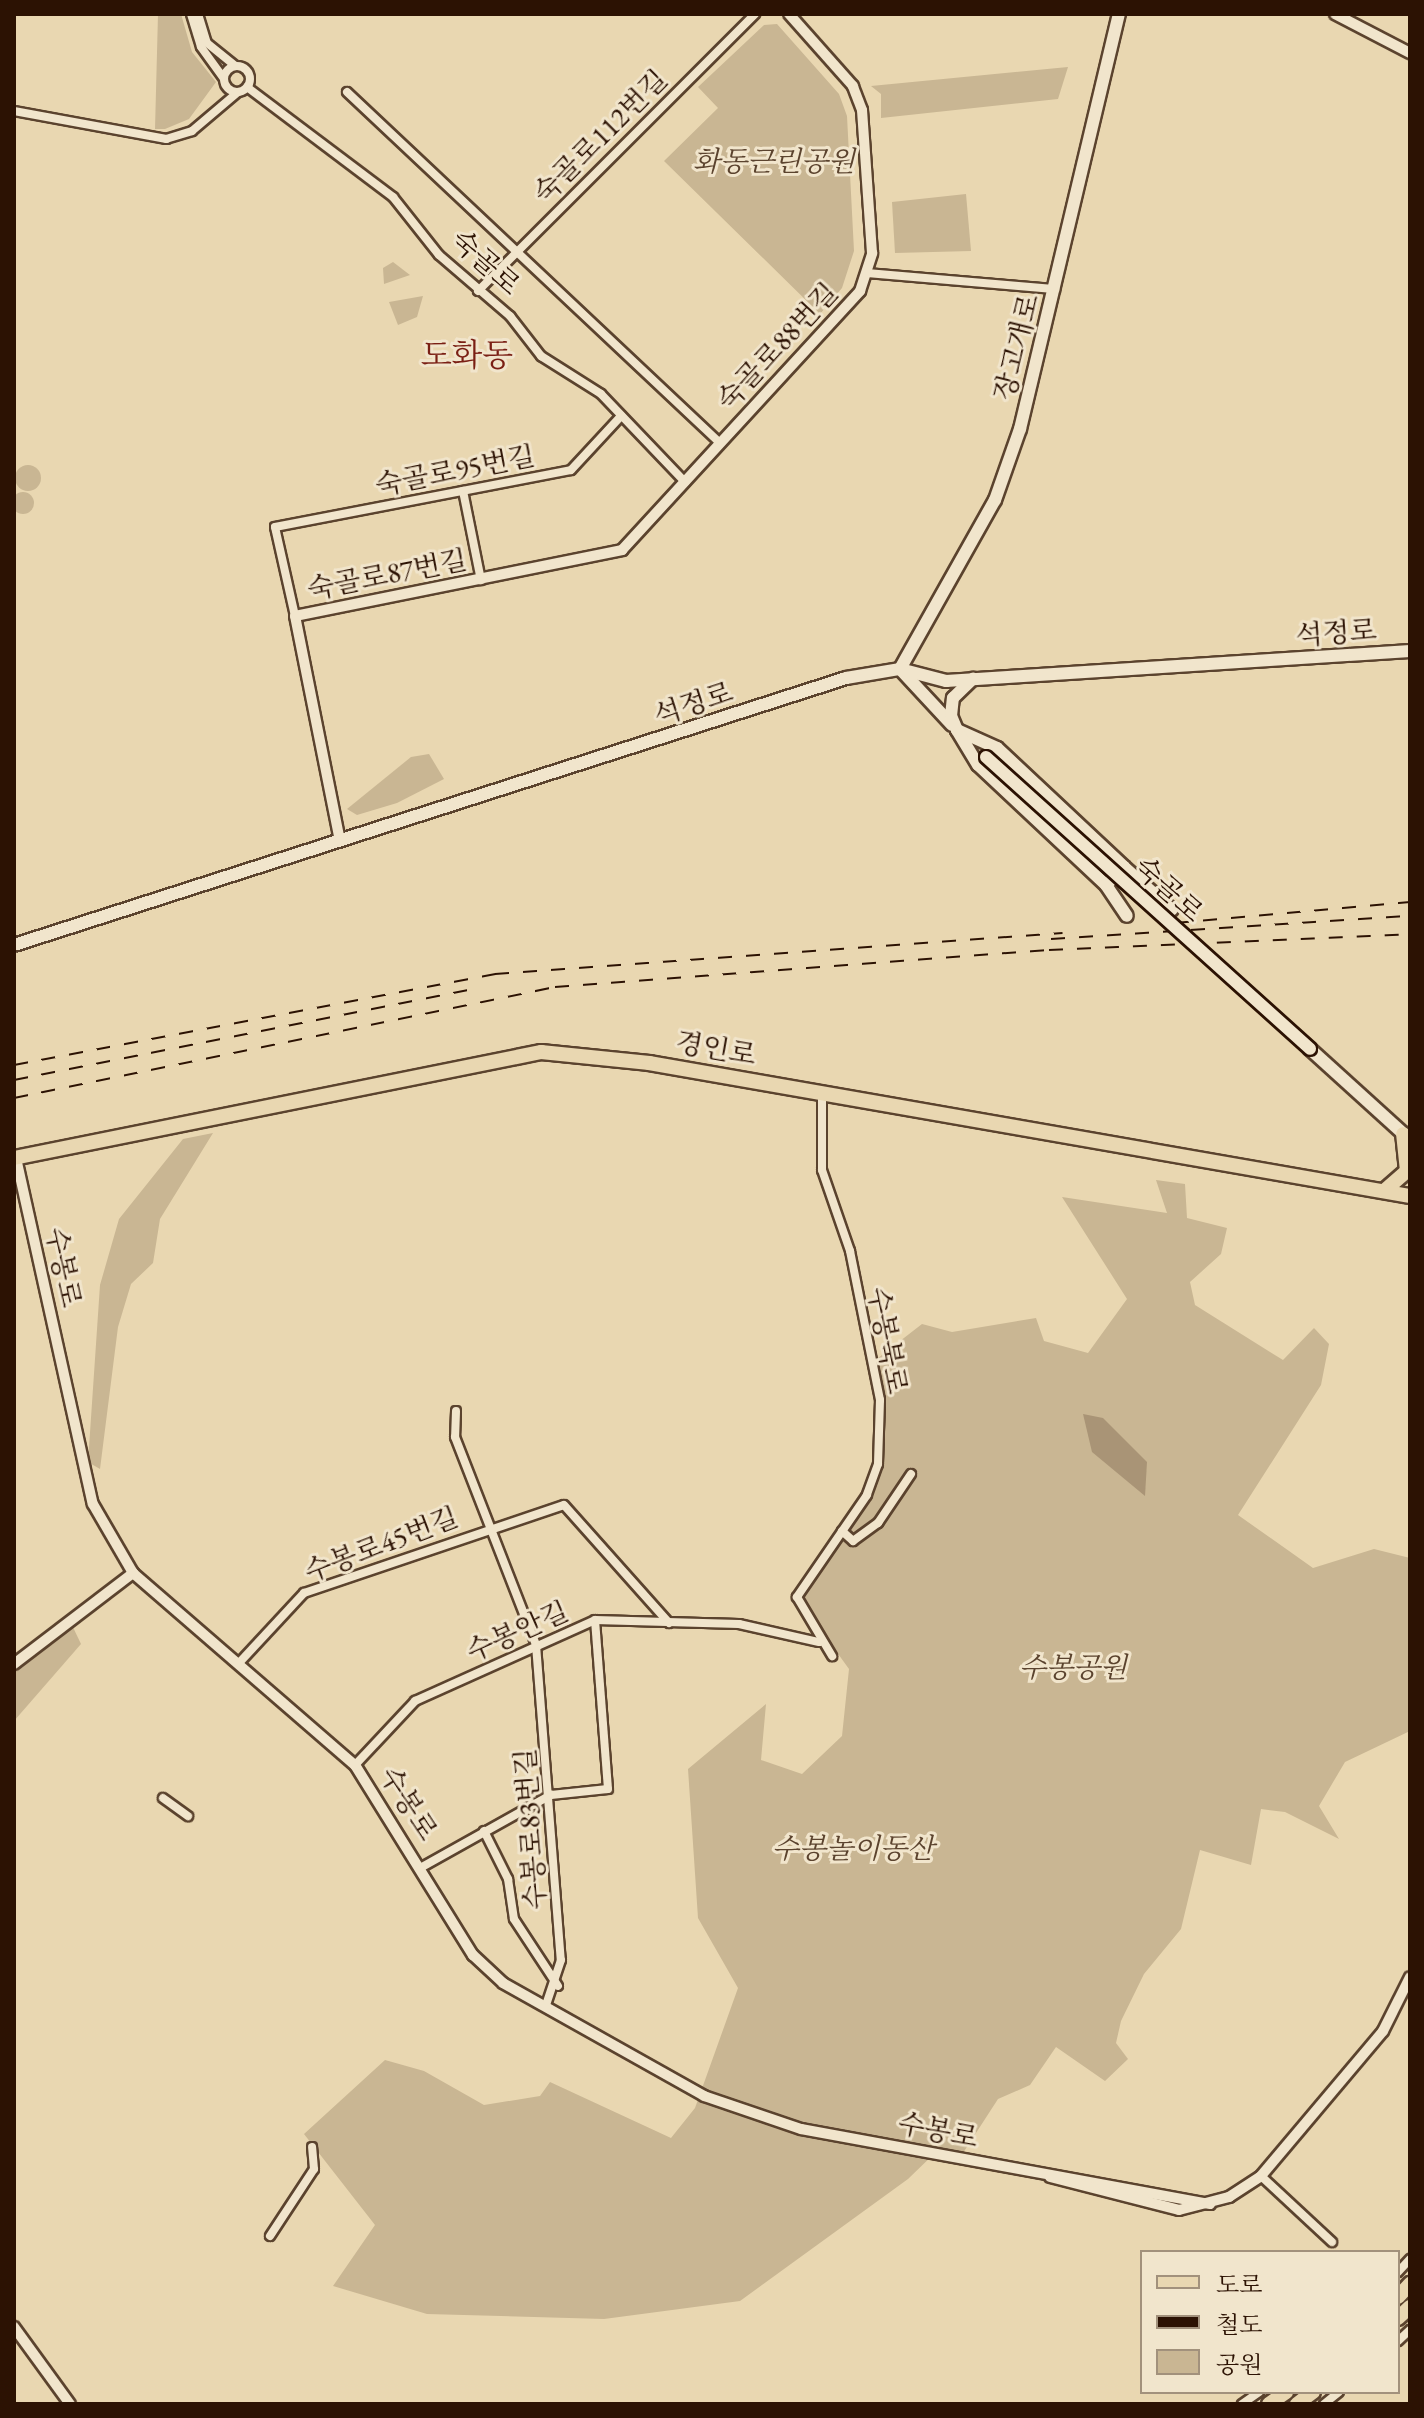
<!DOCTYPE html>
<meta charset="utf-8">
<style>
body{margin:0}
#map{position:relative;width:1424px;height:2418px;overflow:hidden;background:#e9d7b1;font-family:"EB Garamond","Noto Serif KR",serif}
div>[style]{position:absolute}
.green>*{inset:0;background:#c9b693}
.round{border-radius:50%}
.water>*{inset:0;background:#a99476}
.roads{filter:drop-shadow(2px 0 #5b432e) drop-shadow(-2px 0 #5b432e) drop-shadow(0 2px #5b432e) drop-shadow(0 -2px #5b432e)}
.minor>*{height:8px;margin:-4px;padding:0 4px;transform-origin:4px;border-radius:4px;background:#f1e5cc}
.minor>.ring{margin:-4px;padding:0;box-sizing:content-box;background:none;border:8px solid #f1e5cc;border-radius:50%}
.tertiary>*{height:10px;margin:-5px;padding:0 5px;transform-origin:5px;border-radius:5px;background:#f1e5cc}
.secondary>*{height:12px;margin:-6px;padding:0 6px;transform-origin:6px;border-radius:6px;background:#f1e5cc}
.primary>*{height:14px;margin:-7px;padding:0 7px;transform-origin:7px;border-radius:7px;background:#e9d7b1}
.trunk>*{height:14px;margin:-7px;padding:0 7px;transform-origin:7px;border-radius:7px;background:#e9d7b1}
.rail>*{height:2px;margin-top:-1px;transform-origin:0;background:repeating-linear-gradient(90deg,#2c1203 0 14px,transparent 0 28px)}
.bridges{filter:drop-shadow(2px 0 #2c1203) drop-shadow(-2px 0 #2c1203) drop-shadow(0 2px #2c1203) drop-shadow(0 -2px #2c1203)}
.secondary-bridge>*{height:12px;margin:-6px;padding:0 6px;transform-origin:6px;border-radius:6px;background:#f1e5cc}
span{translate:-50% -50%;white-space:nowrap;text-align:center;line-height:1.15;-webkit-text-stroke:6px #f1e5cc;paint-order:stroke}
.street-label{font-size:28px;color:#2c1203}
.park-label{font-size:28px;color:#5b432e;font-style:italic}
.quarter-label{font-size:32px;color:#7a1f14}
.frame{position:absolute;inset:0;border:16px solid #2c1203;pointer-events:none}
.legend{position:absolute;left:1140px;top:2250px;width:260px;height:144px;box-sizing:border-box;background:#f1e5cc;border:2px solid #a2917c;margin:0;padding:10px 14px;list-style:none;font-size:24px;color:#2c1203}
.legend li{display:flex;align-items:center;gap:16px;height:40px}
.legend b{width:40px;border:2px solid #a2917c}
</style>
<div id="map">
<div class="green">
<i style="clip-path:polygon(158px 14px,181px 14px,192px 52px,216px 82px,189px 119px,165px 129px,155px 129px)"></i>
<i style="clip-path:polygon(777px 24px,839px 94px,847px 116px,854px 251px,842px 288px,820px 314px,664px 161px,718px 108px,698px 87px,764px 25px)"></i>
<i style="clip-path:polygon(1068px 67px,1058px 99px,881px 118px,881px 94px,871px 86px)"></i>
<i style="clip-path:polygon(966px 194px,971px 251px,895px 253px,892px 202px)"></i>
<i style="clip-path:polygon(393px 262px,410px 275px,384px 284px,383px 268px)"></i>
<i style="clip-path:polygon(423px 296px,417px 317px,398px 325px,389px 302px)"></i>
<i class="round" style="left:15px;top:465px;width:26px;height:26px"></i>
<i class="round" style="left:12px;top:492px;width:22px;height:22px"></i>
<i style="clip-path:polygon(429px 754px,444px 779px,397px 803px,357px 815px,347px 809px,411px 757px)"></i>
<i style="clip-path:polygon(213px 1133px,160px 1219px,153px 1263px,131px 1284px,118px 1327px,100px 1469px,88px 1462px,100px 1285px,119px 1219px,183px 1139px)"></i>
<i style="clip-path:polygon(1156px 1180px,1185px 1184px,1187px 1218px,1227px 1228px,1221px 1254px,1190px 1282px,1195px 1305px,1283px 1360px,1314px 1328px,1329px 1344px,1321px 1385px,1238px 1515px,1313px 1568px,1374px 1549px,1410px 1558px,1410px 1731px,1345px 1762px,1319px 1806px,1339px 1839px,1285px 1812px,1261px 1809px,1251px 1865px,1200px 1850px,1181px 1929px,1144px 1974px,1121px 2021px,1116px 2043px,1128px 2059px,1105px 2081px,1056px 2047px,1030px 2085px,998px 2099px,963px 2153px,938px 2150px,908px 2179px,740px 2301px,604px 2319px,427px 2314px,333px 2286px,375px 2225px,304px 2134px,385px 2060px,424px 2071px,484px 2105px,540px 2096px,550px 2082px,671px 2138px,695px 2108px,738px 1988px,698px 1918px,688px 1769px,766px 1704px,761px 1760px,802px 1774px,842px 1736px,849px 1669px,797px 1597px,867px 1495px,878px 1464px,873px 1362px,922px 1324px,952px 1332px,1036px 1318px,1044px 1341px,1088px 1353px,1127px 1299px,1062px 1197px,1167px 1213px)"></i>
<i style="clip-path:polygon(70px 1621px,81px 1644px,14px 1721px,14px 1664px)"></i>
</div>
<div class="water">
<i style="clip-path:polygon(1083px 1414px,1103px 1418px,1147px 1462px,1145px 1496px,1092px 1452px)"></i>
</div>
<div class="roads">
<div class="minor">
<i style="left:191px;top:14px;width:34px;rotate:73deg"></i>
<i style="left:201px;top:47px;width:39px;rotate:54deg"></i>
<i style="left:198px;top:14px;width:30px;rotate:73deg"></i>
<i style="left:207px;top:43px;width:36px;rotate:39deg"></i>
<i class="ring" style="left:224px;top:66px;width:18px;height:18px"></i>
<i style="left:247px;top:87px;width:183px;rotate:37deg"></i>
<i style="left:393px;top:197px;width:74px;rotate:51.6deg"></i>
<i style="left:439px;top:255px;width:94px;rotate:40.7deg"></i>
<i style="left:510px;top:316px;width:51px;rotate:52.2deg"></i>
<i style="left:541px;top:356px;width:71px;rotate:32.3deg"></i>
<i style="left:601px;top:394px;width:122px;rotate:46.3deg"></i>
<i style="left:347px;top:92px;width:512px;rotate:43.26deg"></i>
<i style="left:14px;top:111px;width:155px;rotate:10.4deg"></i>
<i style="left:166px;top:139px;width:27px;rotate:-17deg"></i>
<i style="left:192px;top:131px;width:60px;rotate:-40.3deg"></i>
<i style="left:868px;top:273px;width:188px;rotate:4.9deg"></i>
<i style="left:478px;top:291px;width:392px;rotate:-45deg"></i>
<i style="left:463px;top:491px;width:91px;rotate:78.6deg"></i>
<i style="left:295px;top:616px;width:91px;rotate:-102.7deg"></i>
<i style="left:275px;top:527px;width:301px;rotate:-10.9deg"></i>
<i style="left:571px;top:470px;width:74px;rotate:-47.2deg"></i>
<i style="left:822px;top:1097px;width:73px;rotate:90deg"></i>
<i style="left:822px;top:1170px;width:86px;rotate:70.9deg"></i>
<i style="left:850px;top:1251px;width:152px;rotate:78.6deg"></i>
<i style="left:880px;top:1400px;width:64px;rotate:91.8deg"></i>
<i style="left:878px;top:1464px;width:33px;rotate:110deg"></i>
<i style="left:867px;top:1495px;width:124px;rotate:124.5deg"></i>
<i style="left:797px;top:1597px;width:69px;rotate:59.3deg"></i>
<i style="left:456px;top:1411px;width:26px;rotate:92deg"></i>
<i style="left:455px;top:1437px;width:223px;rotate:68.7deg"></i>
<i style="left:536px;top:1645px;width:316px;rotate:85.5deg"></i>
<i style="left:561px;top:1960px;width:47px;rotate:108.4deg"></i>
<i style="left:842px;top:1531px;width:15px;rotate:42deg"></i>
<i style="left:853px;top:1541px;width:31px;rotate:-36deg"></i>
<i style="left:878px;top:1523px;width:59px;rotate:-56deg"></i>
<i style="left:238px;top:1664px;width:97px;rotate:-47.1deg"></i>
<i style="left:304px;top:1593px;width:274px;rotate:-18.7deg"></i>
<i style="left:564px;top:1505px;width:158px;rotate:48.3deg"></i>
<i style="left:355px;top:1765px;width:88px;rotate:-46.8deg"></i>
<i style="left:415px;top:1701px;width:197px;rotate:-24.2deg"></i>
<i style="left:595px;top:1620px;width:144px;rotate:1.6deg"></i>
<i style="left:739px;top:1624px;width:82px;rotate:12.7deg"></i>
<i style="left:163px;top:1798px;width:31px;rotate:36deg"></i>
<i style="left:484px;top:1831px;width:54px;rotate:63.4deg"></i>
<i style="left:508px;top:1879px;width:40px;rotate:81.5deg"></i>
<i style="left:514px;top:1919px;width:80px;rotate:56.7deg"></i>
<i style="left:422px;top:1867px;width:148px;rotate:-29.2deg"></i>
<i style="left:551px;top:1795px;width:57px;rotate:-6deg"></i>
<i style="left:608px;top:1789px;width:169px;rotate:-94.4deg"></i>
<i style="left:1261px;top:2176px;width:97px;rotate:42.9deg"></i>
<i style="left:270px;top:2236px;width:80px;rotate:-56.7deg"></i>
<i style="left:314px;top:2169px;width:22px;rotate:-95deg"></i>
<i style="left:1398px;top:2272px;width:18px;rotate:-47deg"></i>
<i style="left:1398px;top:2341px;width:16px;rotate:-43deg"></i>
<i style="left:1242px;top:2404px;width:21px;rotate:-35deg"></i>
<i style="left:1324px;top:2404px;width:19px;rotate:-39deg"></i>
</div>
<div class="tertiary">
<i style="left:1335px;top:14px;width:85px;rotate:27.5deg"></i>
<i style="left:340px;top:841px;width:229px;rotate:-101.3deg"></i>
<i style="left:295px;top:616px;width:334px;rotate:-11.4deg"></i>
<i style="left:622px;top:550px;width:352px;rotate:-47.4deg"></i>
<i style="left:860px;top:291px;width:40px;rotate:-72deg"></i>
<i style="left:872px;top:253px;width:143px;rotate:-94deg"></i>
<i style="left:862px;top:110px;width:26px;rotate:-111deg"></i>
<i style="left:853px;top:86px;width:96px;rotate:-131.6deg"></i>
<i style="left:16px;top:1158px;width:354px;rotate:77.5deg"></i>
<i style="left:93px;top:1504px;width:80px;rotate:59.9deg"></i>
<i style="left:133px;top:1573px;width:294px;rotate:40.9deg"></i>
<i style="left:355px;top:1765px;width:224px;rotate:58.2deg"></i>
<i style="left:473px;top:1955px;width:41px;rotate:43deg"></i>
<i style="left:503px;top:1983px;width:231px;rotate:29.3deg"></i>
<i style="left:704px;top:2096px;width:102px;rotate:18.8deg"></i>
<i style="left:801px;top:2129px;width:416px;rotate:10.4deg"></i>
<i style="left:14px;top:1664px;width:150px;rotate:-37.4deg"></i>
<i style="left:1050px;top:2177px;width:133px;rotate:14.3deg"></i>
<i style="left:1179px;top:2210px;width:52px;rotate:-14.6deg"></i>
<i style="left:1229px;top:2197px;width:38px;rotate:-33deg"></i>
<i style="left:1261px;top:2176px;width:189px;rotate:-49.9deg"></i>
<i style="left:1383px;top:2031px;width:60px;rotate:-63.4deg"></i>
<i style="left:14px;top:2327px;width:95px;rotate:54deg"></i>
</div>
<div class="secondary">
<i style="left:900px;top:669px;width:194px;rotate:-60.7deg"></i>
<i style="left:995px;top:500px;width:75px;rotate:-70.6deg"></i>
<i style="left:1020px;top:429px;width:427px;rotate:-76.6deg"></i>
<i style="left:900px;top:669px;width:76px;rotate:47.1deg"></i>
<i style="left:957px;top:730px;width:44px;rotate:24.2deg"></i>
<i style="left:997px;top:748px;width:174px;rotate:43.1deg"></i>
<i style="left:1124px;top:867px;width:25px;rotate:135deg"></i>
<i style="left:1106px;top:885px;width:175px;rotate:-136.8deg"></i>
<i style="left:978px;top:765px;width:41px;rotate:-121deg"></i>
<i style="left:957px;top:730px;width:15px;rotate:-113deg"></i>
<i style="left:951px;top:716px;width:18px;rotate:-84deg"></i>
<i style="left:953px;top:698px;width:28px;rotate:-44deg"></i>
<i style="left:1124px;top:867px;width:64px;rotate:41.9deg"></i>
<i style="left:1106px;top:885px;width:37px;rotate:56deg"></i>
<i style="left:14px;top:945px;width:874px;rotate:-17.79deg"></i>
<i style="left:846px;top:678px;width:55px;rotate:-9.5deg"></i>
<i style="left:900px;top:669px;width:48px;rotate:14.6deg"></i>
<i style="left:946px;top:681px;width:465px;rotate:-3.7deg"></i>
<i style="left:1310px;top:1049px;width:132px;rotate:42.2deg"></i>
</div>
<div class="primary">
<i style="left:14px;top:1158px;width:538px;rotate:-11.37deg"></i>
<i style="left:541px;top:1052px;width:109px;rotate:5.8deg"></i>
<i style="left:649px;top:1063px;width:773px;rotate:9.91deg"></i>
<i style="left:1384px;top:1191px;width:30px;rotate:-41deg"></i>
<i style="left:1407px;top:1171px;width:37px;rotate:-96deg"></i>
</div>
<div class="trunk">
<i style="left:1398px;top:2297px;width:18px;rotate:-47deg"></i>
<i style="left:1398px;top:2318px;width:16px;rotate:-43deg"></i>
<i style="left:1269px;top:2404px;width:21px;rotate:-35deg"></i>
<i style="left:1297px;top:2404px;width:20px;rotate:-37deg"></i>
</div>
</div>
<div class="rail">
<i style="left:1175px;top:923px;width:236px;rotate:-5.1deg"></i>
<i style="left:1051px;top:939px;width:360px;rotate:-3.7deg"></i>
<i style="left:14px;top:1065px;width:490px;rotate:-10.7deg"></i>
<i style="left:495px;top:974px;width:569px;rotate:-4.13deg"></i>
<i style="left:14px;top:1080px;width:472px;rotate:-11.2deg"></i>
<i style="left:14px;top:1098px;width:552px;rotate:-11.59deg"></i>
<i style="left:555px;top:987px;width:495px;rotate:-4.3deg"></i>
<i style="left:1049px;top:950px;width:361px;rotate:-2.5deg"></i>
</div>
<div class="bridges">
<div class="secondary-bridge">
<i style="left:986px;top:757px;width:436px;rotate:42deg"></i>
</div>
</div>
<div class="street-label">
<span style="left:600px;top:136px;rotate:-45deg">숙골로112번길</span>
<span style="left:486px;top:262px;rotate:42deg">숙골로</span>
<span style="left:777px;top:346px;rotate:-47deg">숙골로88번길</span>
<span style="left:1016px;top:347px;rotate:-76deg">장고개로</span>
<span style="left:455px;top:470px;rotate:-11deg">숙골로95번길</span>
<span style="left:387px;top:574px;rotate:-11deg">숙골로87번길</span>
<span style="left:1336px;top:632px;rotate:-4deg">석정로</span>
<span style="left:693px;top:703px;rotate:-18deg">석정로</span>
<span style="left:1169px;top:889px;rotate:42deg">숙골로</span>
<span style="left:716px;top:1048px;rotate:10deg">경인로</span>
<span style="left:64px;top:1267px;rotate:78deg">수봉로</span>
<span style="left:888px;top:1340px;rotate:79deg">수봉북로</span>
<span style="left:381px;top:1544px;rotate:-21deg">수봉로45번길</span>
<span style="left:517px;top:1631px;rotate:-24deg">수봉안길</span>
<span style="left:409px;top:1803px;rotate:57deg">수봉로</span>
<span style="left:530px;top:1829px;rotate:-94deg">수봉로83번길</span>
<span style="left:938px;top:2130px;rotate:11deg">수봉로</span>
</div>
<div class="park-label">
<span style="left:774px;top:161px">화동근린공원</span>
<span style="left:1073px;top:1667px">수봉공원</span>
<span style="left:853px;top:1848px">수봉놀이동산</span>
</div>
<div class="quarter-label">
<span style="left:467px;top:355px">도화동</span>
</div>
<div class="frame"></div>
<ul class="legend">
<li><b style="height:10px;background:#e9d7b1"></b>도로</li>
<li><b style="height:10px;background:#2c1203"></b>철도</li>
<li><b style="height:22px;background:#c9b693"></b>공원</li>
</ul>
</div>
